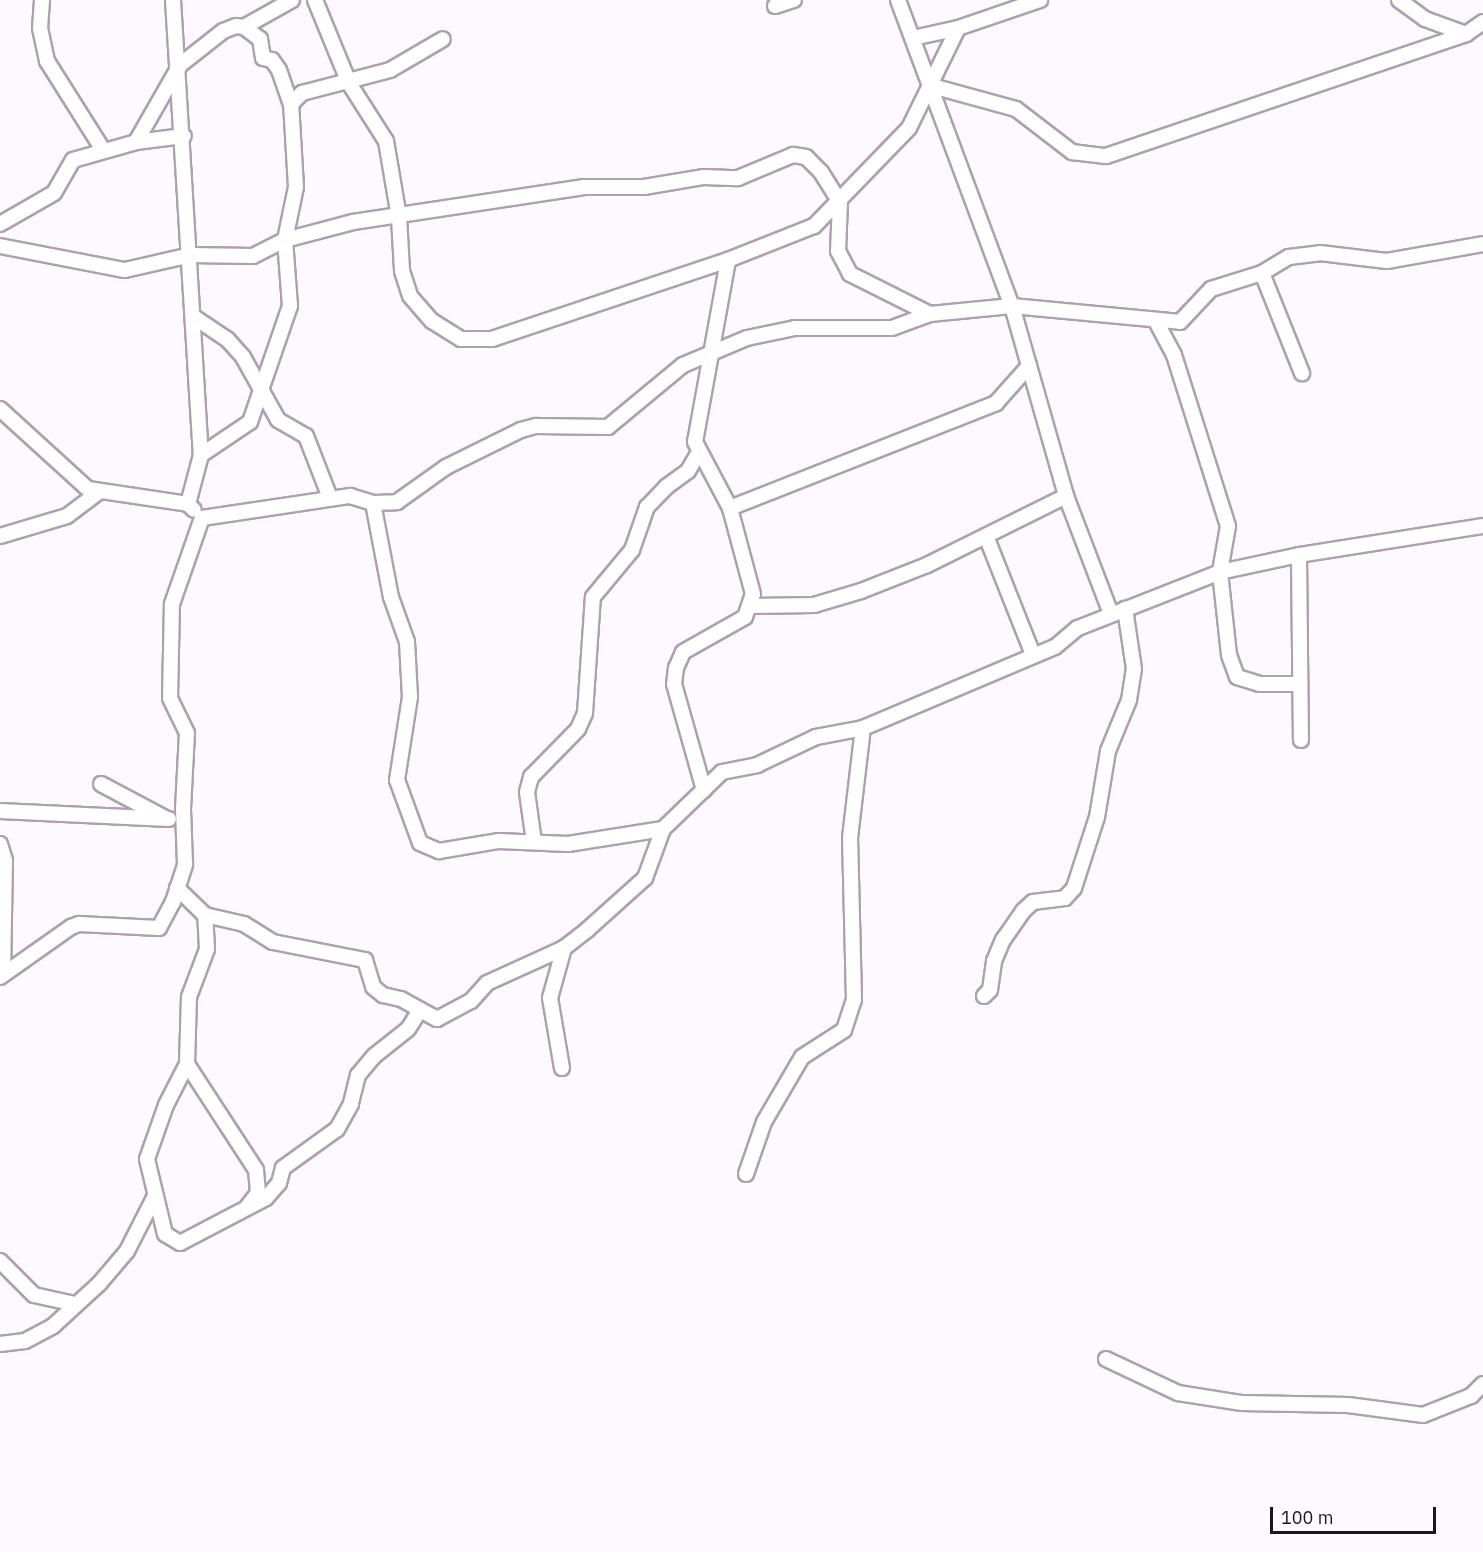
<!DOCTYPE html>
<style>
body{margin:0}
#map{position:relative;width:1483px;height:1552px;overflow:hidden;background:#fef8ff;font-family:"IBM Plex Sans",sans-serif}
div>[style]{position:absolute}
.roads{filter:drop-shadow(2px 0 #ada1b0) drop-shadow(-2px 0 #ada1b0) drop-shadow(0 2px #ada1b0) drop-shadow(0 -2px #ada1b0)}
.minor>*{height:14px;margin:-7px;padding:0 7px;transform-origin:7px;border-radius:7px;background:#fff}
span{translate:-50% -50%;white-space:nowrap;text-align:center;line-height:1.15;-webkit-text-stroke:6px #fef8ff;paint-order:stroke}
.scale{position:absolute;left:1270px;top:1507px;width:166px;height:27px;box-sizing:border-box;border:3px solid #1c171d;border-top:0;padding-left:8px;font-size:18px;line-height:21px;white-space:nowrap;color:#1c171d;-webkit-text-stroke:4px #fef8ff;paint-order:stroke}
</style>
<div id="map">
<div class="roads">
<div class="minor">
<i style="left:42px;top:0;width:28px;rotate:94deg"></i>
<i style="left:40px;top:28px;width:34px;rotate:78deg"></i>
<i style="left:47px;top:61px;width:105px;rotate:57.8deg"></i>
<i style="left:173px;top:0;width:456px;rotate:86.5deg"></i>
<i style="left:201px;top:455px;width:51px;rotate:104.9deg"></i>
<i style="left:315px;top:0;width:90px;rotate:67.7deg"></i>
<i style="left:349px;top:83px;width:69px;rotate:57.5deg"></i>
<i style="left:386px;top:141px;width:77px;rotate:80.3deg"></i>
<i style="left:399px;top:217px;width:54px;rotate:86.8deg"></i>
<i style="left:402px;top:271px;width:26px;rotate:72deg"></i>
<i style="left:410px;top:296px;width:33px;rotate:49deg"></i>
<i style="left:432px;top:321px;width:34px;rotate:32deg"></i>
<i style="left:461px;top:339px;width:31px"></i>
<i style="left:492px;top:339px;width:249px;rotate:-18.5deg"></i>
<i style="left:728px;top:260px;width:92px;rotate:-21.6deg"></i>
<i style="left:814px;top:226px;width:136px;rotate:-45.9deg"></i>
<i style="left:909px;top:128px;width:111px;rotate:-63.9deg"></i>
<i style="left:898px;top:0;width:327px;rotate:69.6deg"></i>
<i style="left:1012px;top:306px;width:198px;rotate:74.1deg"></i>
<i style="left:1066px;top:496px;width:126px;rotate:69.1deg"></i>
<i style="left:1399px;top:0;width:32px;rotate:36deg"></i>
<i style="left:1425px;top:19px;width:44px;rotate:20.1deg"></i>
<i style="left:775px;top:6px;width:20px;rotate:-18deg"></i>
<i style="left:244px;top:27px;width:55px;rotate:-29.4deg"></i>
<i style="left:913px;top:38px;width:46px;rotate:-12.5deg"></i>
<i style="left:958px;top:28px;width:87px;rotate:-18.9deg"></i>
<i style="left:932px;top:86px;width:87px;rotate:15.3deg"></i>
<i style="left:1016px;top:109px;width:71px;rotate:37.5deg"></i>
<i style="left:1072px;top:152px;width:34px;rotate:7deg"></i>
<i style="left:1106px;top:156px;width:380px;rotate:-18.7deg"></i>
<i style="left:1466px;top:34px;width:21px;rotate:-35deg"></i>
<i style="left:136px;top:142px;width:89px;rotate:-60.3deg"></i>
<i style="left:180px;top:65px;width:55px;rotate:-38.3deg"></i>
<i style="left:223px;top:31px;width:14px;rotate:-21deg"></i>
<i style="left:236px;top:26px;width:8px;rotate:7deg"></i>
<i style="left:244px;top:27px;width:20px;rotate:37deg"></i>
<i style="left:260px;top:39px;width:19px;rotate:81deg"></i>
<i style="left:263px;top:58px;width:9px;rotate:13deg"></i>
<i style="left:272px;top:60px;width:12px;rotate:55deg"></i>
<i style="left:279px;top:70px;width:36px;rotate:71deg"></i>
<i style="left:0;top:224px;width:62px;rotate:-29.9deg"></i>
<i style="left:54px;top:193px;width:38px;rotate:-60deg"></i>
<i style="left:73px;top:160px;width:66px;rotate:-15.9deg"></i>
<i style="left:136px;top:142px;width:48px;rotate:-7.1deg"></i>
<i style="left:0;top:246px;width:127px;rotate:10.9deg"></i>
<i style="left:125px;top:270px;width:68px;rotate:-12.8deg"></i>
<i style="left:191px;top:255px;width:62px;rotate:0.9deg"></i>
<i style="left:253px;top:256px;width:36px;rotate:-27deg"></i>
<i style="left:285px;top:240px;width:70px;rotate:-14.8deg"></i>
<i style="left:353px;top:222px;width:234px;rotate:-8.6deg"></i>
<i style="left:584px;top:187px;width:60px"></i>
<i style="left:644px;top:187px;width:61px;rotate:-9.5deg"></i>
<i style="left:704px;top:177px;width:34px;rotate:2deg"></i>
<i style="left:738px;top:178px;width:60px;rotate:-22.7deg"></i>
<i style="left:793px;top:155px;width:13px;rotate:9deg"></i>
<i style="left:806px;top:157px;width:21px;rotate:45deg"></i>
<i style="left:821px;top:172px;width:36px;rotate:58deg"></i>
<i style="left:840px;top:202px;width:49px;rotate:92.3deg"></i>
<i style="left:838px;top:251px;width:26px;rotate:62deg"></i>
<i style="left:850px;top:274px;width:89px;rotate:26.6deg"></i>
<i style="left:1262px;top:273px;width:108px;rotate:68.2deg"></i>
<i style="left:194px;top:317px;width:40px;rotate:34deg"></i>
<i style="left:227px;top:339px;width:24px;rotate:48deg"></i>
<i style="left:243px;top:357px;width:72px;rotate:60.9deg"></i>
<i style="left:278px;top:420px;width:32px;rotate:30deg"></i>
<i style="left:306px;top:436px;width:66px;rotate:68.8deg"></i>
<i style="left:1157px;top:323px;width:36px;rotate:62deg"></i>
<i style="left:1174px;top:355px;width:179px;rotate:72.5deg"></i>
<i style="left:1228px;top:526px;width:47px;rotate:99.9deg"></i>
<i style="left:1220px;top:572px;width:83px;rotate:83.8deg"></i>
<i style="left:1229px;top:655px;width:23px;rotate:70deg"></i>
<i style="left:1237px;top:677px;width:24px;rotate:17deg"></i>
<i style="left:1260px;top:684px;width:40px"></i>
<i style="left:0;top:409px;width:119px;rotate:42.3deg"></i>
<i style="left:88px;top:489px;width:101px;rotate:8.5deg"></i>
<i style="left:188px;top:504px;width:8px;rotate:45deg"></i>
<i style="left:201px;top:455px;width:59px;rotate:-34deg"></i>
<i style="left:250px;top:422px;width:123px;rotate:-71deg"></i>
<i style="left:290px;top:306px;width:66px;rotate:-94.3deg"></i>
<i style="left:285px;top:240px;width:54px;rotate:-78.3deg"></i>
<i style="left:296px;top:187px;width:83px;rotate:-93.4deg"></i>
<i style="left:291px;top:104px;width:16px;rotate:-45deg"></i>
<i style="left:302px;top:93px;width:91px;rotate:-14.6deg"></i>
<i style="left:390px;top:70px;width:61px;rotate:-30.3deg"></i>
<i style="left:373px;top:503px;width:96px;rotate:79.2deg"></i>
<i style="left:391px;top:597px;width:48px;rotate:70.4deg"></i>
<i style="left:407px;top:642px;width:55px;rotate:86.9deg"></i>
<i style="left:410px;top:697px;width:84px;rotate:98.9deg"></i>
<i style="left:397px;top:780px;width:67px;rotate:69.9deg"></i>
<i style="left:420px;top:843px;width:21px;rotate:23deg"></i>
<i style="left:439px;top:851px;width:61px;rotate:-9.5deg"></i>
<i style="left:499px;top:841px;width:69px;rotate:2.5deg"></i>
<i style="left:568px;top:844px;width:96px;rotate:-9deg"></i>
<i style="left:730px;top:508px;width:286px;rotate:-21.5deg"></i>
<i style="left:996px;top:403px;width:50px;rotate:-48.3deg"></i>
<i style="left:202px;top:518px;width:150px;rotate:-8.5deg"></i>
<i style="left:350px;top:496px;width:24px;rotate:17deg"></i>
<i style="left:373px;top:503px;width:24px;rotate:-2deg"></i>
<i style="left:397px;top:502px;width:60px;rotate:-35.5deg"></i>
<i style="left:446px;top:467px;width:84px;rotate:-26.3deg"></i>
<i style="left:521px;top:430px;width:16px;rotate:-15deg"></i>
<i style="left:536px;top:426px;width:72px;rotate:0.8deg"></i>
<i style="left:608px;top:427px;width:97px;rotate:-39.6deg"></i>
<i style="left:683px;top:365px;width:69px;rotate:-22.9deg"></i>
<i style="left:747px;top:338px;width:49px;rotate:-11.8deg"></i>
<i style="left:795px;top:328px;width:97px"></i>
<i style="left:892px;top:328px;width:40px;rotate:-20.2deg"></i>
<i style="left:930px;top:314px;width:82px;rotate:-5.6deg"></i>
<i style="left:1012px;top:306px;width:169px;rotate:5.4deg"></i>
<i style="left:1180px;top:322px;width:45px;rotate:-46.8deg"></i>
<i style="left:1211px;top:289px;width:53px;rotate:-17.4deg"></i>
<i style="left:1262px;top:273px;width:31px;rotate:-31deg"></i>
<i style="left:1289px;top:257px;width:31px;rotate:-7deg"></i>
<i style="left:1320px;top:253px;width:67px;rotate:6.8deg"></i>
<i style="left:1387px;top:261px;width:97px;rotate:-10deg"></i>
<i style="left:0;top:536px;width:70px;rotate:-16.6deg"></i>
<i style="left:67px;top:516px;width:39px;rotate:-37deg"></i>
<i style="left:986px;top:536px;width:128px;rotate:68.4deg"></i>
<i style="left:1299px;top:555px;width:185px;rotate:89.4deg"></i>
<i style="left:752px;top:606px;width:62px;rotate:-0.9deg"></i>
<i style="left:814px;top:605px;width:49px;rotate:-16.6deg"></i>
<i style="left:861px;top:591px;width:71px;rotate:-21.5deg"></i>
<i style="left:927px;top:565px;width:155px;rotate:-26.4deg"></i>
<i style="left:101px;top:784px;width:72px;rotate:28deg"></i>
<i style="left:704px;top:790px;width:110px;rotate:-105.8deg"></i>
<i style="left:674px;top:684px;width:16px;rotate:-83deg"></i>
<i style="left:676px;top:668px;width:17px;rotate:-66deg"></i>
<i style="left:683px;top:652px;width:71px;rotate:-29.4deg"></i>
<i style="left:745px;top:617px;width:24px;rotate:-71deg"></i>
<i style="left:753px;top:594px;width:89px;rotate:-105deg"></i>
<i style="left:730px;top:508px;width:75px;rotate:-117.9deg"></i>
<i style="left:695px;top:442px;width:185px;rotate:-79.7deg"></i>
<i style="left:0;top:811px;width:169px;rotate:2.7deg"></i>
<i style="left:534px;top:842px;width:50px;rotate:-98deg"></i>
<i style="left:527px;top:792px;width:16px;rotate:-75deg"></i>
<i style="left:531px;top:777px;width:67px;rotate:-45.6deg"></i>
<i style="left:578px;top:729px;width:17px;rotate:-66deg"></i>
<i style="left:585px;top:713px;width:116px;rotate:-86.1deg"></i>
<i style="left:593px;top:597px;width:61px;rotate:-50.3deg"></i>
<i style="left:632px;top:550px;width:46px;rotate:-70.8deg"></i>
<i style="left:647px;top:507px;width:28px;rotate:-46deg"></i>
<i style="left:666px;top:487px;width:27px;rotate:-36deg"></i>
<i style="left:688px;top:471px;width:20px;rotate:-60deg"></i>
<i style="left:0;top:844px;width:17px;rotate:73deg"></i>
<i style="left:5px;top:860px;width:114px;rotate:91deg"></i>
<i style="left:177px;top:888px;width:39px;rotate:44deg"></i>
<i style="left:205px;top:915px;width:40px;rotate:13deg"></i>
<i style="left:244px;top:924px;width:34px;rotate:32deg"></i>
<i style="left:273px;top:942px;width:94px;rotate:11.1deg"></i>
<i style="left:365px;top:960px;width:28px;rotate:73deg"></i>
<i style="left:373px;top:987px;width:13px;rotate:39deg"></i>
<i style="left:383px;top:995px;width:18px;rotate:13deg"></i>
<i style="left:401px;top:999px;width:41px;rotate:29.1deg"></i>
<i style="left:437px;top:1019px;width:19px;rotate:-152deg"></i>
<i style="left:420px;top:1010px;width:22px;rotate:122deg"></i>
<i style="left:408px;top:1029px;width:43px;rotate:141.5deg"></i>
<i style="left:374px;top:1056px;width:25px;rotate:130deg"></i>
<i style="left:358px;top:1075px;width:30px;rotate:104deg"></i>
<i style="left:351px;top:1104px;width:29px;rotate:119deg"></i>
<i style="left:337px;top:1129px;width:67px;rotate:144.2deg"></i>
<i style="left:283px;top:1168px;width:16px;rotate:105deg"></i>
<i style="left:279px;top:1183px;width:20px;rotate:131deg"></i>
<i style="left:266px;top:1198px;width:97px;rotate:152.4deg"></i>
<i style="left:180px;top:1243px;width:17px;rotate:-149deg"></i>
<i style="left:165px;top:1234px;width:77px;rotate:-103.5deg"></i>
<i style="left:147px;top:1159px;width:57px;rotate:-70.6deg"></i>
<i style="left:166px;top:1105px;width:46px;rotate:-62.9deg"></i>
<i style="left:187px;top:1064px;width:67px;rotate:-88.3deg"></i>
<i style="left:189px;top:997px;width:51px;rotate:-69.4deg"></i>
<i style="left:207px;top:949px;width:34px;rotate:-93deg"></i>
<i style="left:0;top:977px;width:87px;rotate:-35.2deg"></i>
<i style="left:71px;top:927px;width:9px;rotate:-21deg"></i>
<i style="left:79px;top:924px;width:80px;rotate:2.9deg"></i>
<i style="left:159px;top:928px;width:30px;rotate:-62deg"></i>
<i style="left:173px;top:902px;width:40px;rotate:-72deg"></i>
<i style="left:185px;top:864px;width:55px;rotate:-92.1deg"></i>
<i style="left:183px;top:809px;width:76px;rotate:-87deg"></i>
<i style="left:187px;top:733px;width:39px;rotate:-116deg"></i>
<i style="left:170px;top:698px;width:94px;rotate:-88.8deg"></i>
<i style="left:172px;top:604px;width:91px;rotate:-70.8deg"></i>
<i style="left:984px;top:996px;width:8px;rotate:-45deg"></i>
<i style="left:990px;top:990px;width:29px;rotate:-82deg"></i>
<i style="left:994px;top:961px;width:23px;rotate:-67deg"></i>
<i style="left:1003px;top:940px;width:35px;rotate:-55deg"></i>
<i style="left:1023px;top:911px;width:13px;rotate:-42deg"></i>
<i style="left:1033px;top:902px;width:32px;rotate:-7deg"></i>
<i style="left:1065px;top:898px;width:13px;rotate:-48deg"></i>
<i style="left:1074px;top:888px;width:75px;rotate:-72.1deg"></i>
<i style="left:1097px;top:817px;width:67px;rotate:-80.5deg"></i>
<i style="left:1108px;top:751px;width:55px;rotate:-67.6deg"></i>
<i style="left:1129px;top:700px;width:31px;rotate:-81deg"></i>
<i style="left:1134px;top:669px;width:61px;rotate:-98.5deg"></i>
<i style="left:437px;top:1019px;width:38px;rotate:-28deg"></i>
<i style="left:471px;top:1001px;width:24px;rotate:-48deg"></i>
<i style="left:487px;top:983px;width:85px;rotate:-24.4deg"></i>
<i style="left:564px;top:948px;width:29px;rotate:-38deg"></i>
<i style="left:587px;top:930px;width:78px;rotate:-41.9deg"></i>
<i style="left:645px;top:878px;width:52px;rotate:-69.8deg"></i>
<i style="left:663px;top:829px;width:82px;rotate:-44deg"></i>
<i style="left:722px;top:772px;width:36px;rotate:-11deg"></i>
<i style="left:757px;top:765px;width:65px;rotate:-25.4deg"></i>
<i style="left:816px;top:737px;width:48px;rotate:-10.8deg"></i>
<i style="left:863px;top:728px;width:208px;rotate:-22.9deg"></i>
<i style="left:1055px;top:647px;width:30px;rotate:-40deg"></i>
<i style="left:1078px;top:628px;width:153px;rotate:-21.5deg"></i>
<i style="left:1220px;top:572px;width:81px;rotate:-12.1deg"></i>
<i style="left:1299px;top:555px;width:186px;rotate:-9deg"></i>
<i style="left:187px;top:1064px;width:126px;rotate:56.9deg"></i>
<i style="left:256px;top:1170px;width:23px;rotate:85deg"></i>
<i style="left:258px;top:1193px;width:16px;rotate:128deg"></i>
<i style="left:562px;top:1068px;width:71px;rotate:-99.7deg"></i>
<i style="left:550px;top:998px;width:52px;rotate:-74.4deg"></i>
<i style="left:746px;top:1174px;width:55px;rotate:-70.9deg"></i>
<i style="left:764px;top:1122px;width:75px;rotate:-59.7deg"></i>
<i style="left:802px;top:1057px;width:50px;rotate:-32.7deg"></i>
<i style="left:844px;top:1030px;width:32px;rotate:-72deg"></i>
<i style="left:854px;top:1000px;width:162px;rotate:-91.4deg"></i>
<i style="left:850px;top:838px;width:111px;rotate:-83.3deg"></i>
<i style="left:0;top:1261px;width:48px;rotate:45deg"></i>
<i style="left:34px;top:1295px;width:42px;rotate:12.4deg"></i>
<i style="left:0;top:1344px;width:25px;rotate:-7deg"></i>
<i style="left:25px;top:1341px;width:32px;rotate:-28deg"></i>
<i style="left:53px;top:1326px;width:62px;rotate:-42.4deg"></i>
<i style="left:99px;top:1284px;width:43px;rotate:-49.7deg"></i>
<i style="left:127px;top:1251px;width:62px;rotate:-63deg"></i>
<i style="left:1106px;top:1359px;width:80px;rotate:25.3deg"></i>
<i style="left:1178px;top:1393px;width:65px;rotate:8.9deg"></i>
<i style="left:1242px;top:1403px;width:106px;rotate:1.1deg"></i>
<i style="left:1348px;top:1405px;width:76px;rotate:7.6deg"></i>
<i style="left:1423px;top:1415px;width:52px;rotate:-21.6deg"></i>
<i style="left:1471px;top:1396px;width:17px;rotate:-45deg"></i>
</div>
</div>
<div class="scale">100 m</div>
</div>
